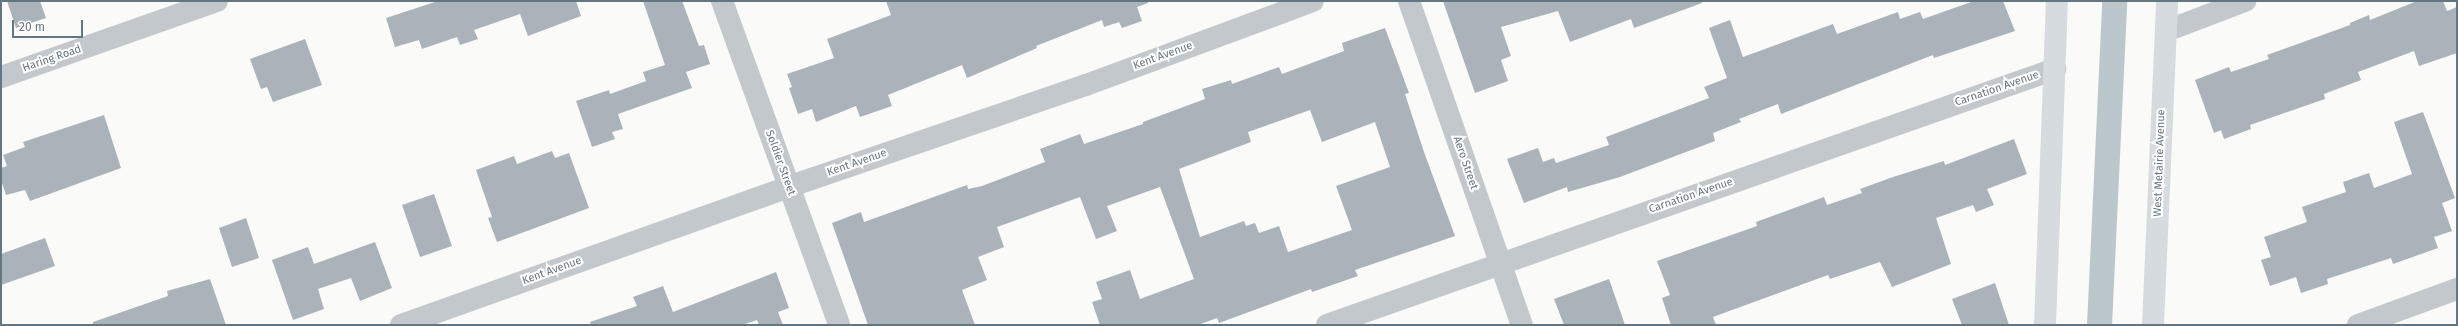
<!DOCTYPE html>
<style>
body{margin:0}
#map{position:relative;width:2458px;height:326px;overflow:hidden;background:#fafaf8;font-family:"Fira Sans",sans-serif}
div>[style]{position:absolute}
.canal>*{height:25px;margin:-12.5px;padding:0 12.5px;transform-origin:12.5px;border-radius:12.5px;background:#bbc7cb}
.building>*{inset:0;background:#aab3b9}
.minor>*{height:22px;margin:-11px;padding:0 11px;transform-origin:11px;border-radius:11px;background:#c3c8cc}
.major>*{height:22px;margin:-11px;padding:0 11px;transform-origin:11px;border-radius:11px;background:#d6dbdf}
span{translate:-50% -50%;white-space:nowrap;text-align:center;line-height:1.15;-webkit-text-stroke:4px #fff;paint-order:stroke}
.street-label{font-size:11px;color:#657683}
.frame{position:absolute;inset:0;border:2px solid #657683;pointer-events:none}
.scale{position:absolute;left:12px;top:20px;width:71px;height:18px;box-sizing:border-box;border:2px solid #657683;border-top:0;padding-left:5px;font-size:12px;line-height:14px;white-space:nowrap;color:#657683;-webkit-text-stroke:3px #fff;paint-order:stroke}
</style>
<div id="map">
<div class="canal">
<i style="left:2099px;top:325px;width:324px;rotate:-87.3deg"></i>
</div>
<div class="building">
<i style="clip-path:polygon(7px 1px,40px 1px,46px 18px,16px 28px)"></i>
<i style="clip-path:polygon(438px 1px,576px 1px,581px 16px,528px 36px,520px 14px,474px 30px,478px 39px,460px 45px,457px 37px,422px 49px,419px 40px,395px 47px,386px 18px)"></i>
<i style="clip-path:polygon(643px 1px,682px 1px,699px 46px,704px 45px,710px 64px,686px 72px,692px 88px,618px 114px,623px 129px,612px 132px,615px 139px,592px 147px,576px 101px,609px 90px,610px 94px,646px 81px,643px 72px,665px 65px)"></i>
<i style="clip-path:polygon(886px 1px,1148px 1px,1148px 3px,1137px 7px,1142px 21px,1122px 28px,1119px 22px,1104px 27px,1102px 20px,1036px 46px,1037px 48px,967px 78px,962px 65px,888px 95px,892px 106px,860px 117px,856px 106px,816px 122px,812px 109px,798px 114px,789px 88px,792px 87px,787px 74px,834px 58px,827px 39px,891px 15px)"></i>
<i style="clip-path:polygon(1443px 1px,1701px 1px,1702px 3px,1634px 28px,1631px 19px,1570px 42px,1558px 11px,1501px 27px,1511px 56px,1501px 60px,1508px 81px,1475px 93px)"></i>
<i style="clip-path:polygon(1974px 1px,2003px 1px,2015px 31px,1934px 58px,1933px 55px,1781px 114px,1778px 104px,1739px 119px,1741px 122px,1713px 133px,1715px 141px,1620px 177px,1568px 192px,1567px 187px,1524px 203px,1507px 159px,1538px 148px,1543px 162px,1554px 158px,1556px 163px,1609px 145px,1606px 137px,1709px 98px,1704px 87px,1727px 78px,1709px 28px,1730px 20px,1743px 57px,1833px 24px,1837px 34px,1898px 12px,1900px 19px,1920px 12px,1923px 19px)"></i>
<i style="clip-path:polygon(2417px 1px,2443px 1px,2447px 11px,2457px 7px,2457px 53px,2419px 66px,2414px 51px,2358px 72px,2361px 80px,2324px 94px,2325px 99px,2250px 125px,2251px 129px,2224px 139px,2221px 130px,2214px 133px,2195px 80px,2229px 67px,2231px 72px,2269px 59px,2267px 55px,2350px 25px,2350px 23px,2369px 15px,2370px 20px)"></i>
<i style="clip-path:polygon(evenodd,1385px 28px,1409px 93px,1405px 94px,1424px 152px,1455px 236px,1355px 270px,1358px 276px,1312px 292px,1311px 289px,1219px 323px,1217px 318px,1198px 325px,1100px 325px,1092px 302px,1102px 299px,1096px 282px,1130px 270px,1140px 299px,1194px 279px,1160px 187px,1107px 206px,1117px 231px,1096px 239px,1080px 197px,997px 227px,1004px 247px,978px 257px,987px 280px,962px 290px,975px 325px,868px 325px,832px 223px,861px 212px,864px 222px,967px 185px,968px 189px,982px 186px,1045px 162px,1040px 149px,1080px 134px,1084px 144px,1143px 124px,1143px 122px,1205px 99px,1202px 89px,1231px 80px,1232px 84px,1279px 67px,1282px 74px,1344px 51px,1342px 43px,1385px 28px,1310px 110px,1322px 142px,1375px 122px,1390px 167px,1336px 186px,1352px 230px,1288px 252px,1279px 226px,1259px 233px,1255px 223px,1246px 226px,1244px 221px,1200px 237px,1179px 169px,1251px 142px,1248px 132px,1310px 110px)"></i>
<i style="clip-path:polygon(305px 39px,322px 85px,273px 102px,267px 87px,261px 89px,250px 59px)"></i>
<i style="clip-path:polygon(2423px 112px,2455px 198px,2442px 203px,2452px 231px,2434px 237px,2438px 248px,2393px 264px,2391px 258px,2327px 279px,2328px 284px,2301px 293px,2296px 277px,2270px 286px,2261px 260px,2271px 257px,2264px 237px,2307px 222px,2302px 207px,2346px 192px,2343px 182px,2369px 173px,2374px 188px,2412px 174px,2394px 122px)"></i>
<i style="clip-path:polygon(104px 115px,121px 168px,30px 201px,25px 190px,6px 195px,1px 180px,1px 168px,7px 166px,3px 155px,25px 147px,23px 142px)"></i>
<i style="clip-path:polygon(2014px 139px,2027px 174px,1987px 189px,1994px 205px,1976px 212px,1973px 205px,1936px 218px,1951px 264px,1892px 287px,1880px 262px,1830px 279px,1828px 275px,1713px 317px,1716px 325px,1671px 325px,1662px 298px,1670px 295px,1657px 261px,1757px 226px,1756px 222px,1824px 197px,1827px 205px,1862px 193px,1860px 189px,1893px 177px,1944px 161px,1945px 165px)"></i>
<i style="clip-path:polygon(552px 151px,555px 158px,569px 153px,589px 208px,497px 242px,488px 218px,492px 217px,476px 170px,514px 156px,517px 164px)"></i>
<i style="clip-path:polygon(434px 194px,452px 246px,420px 257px,402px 205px)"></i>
<i style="clip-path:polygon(246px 218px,259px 258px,232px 267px,219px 228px)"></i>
<i style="clip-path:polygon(45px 238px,55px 266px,1px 285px,1px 254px)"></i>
<i style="clip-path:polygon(375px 242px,392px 288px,360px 301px,351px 278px,318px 289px,324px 309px,293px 320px,272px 260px,308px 247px,314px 264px)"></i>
<i style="clip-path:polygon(776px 272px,789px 308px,778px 312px,783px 325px,759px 325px,757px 320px,742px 325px,591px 325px,590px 322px,637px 306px,633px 297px,663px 286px,673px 312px)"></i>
<i style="clip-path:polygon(210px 279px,226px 325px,93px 325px,93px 322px,168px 296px,167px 291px)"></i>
<i style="clip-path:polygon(1609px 279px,1625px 325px,1564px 325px,1554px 299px)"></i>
<i style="clip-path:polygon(1995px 283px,2009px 325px,1962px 325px,1952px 299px)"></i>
</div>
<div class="minor">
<i style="left:722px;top:1px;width:344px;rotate:70.1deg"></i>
<i style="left:1409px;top:1px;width:343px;rotate:70.8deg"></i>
<i style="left:2166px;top:31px;width:85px;rotate:-20.8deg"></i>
<i style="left:1px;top:77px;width:229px;rotate:-19.4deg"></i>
<i style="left:401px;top:325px;width:411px;rotate:-19.6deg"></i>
<i style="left:788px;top:187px;width:315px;rotate:-18.9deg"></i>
<i style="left:1086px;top:85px;width:242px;rotate:-20.3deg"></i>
<i style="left:1327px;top:325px;width:772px;rotate:-19.37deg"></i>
<i style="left:2358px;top:325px;width:105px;rotate:-20deg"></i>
</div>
<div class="major">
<i style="left:2045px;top:325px;width:324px;rotate:-87.9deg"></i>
<i style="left:2153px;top:325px;width:324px;rotate:-87.5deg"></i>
</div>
<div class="street-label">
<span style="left:1163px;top:56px;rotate:-20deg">Kent Avenue</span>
<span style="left:52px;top:59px;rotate:-19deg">Haring Road</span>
<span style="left:1997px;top:89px;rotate:-19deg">Carnation Avenue</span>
<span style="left:780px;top:163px;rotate:70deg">Soldier Street</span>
<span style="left:857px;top:163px;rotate:-19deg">Kent Avenue</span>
<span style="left:1465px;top:163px;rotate:71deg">Aero Street</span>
<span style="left:2160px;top:163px;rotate:-88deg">West Metairie Avenue</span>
<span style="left:1691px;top:196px;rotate:-19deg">Carnation Avenue</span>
<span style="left:552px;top:271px;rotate:-20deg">Kent Avenue</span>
</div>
<div class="frame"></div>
<div class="scale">20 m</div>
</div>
